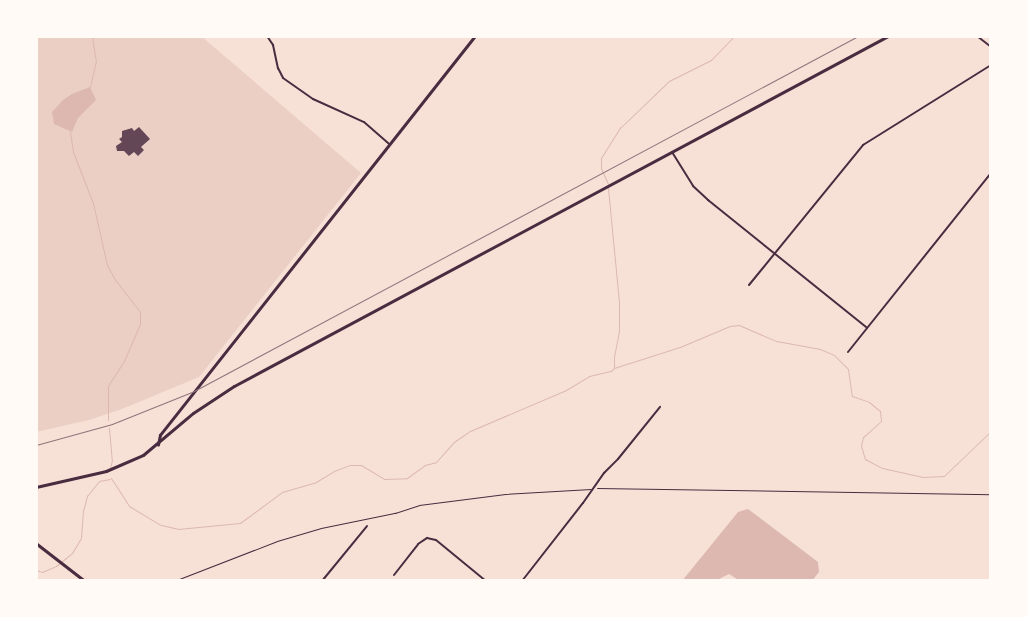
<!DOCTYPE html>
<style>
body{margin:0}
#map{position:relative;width:1027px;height:617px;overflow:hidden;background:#f7e1d7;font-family:"Source Sans 3",sans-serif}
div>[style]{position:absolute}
.green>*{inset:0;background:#ebcfc5}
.water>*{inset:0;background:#dcb8b0}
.stream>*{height:1px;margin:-0.5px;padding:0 0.5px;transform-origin:0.5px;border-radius:0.5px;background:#dcb8b0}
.building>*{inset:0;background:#644757}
.path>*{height:1px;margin:-0.5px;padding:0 0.5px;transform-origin:0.5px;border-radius:0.5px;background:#4a2c40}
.minor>*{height:2px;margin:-1px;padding:0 1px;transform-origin:1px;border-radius:1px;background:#4a2c40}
.tertiary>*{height:2.5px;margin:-1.25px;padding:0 1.25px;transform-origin:1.25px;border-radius:1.25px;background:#4a2c40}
.primary>*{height:3px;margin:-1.5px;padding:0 1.5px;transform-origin:1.5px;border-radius:1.5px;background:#4a2c40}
.rail>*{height:1px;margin:-0.5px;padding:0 0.5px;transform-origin:0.5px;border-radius:0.5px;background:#8f747c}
span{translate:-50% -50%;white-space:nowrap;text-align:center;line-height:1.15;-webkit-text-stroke:4px #fffaf5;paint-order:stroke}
.frame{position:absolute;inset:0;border:38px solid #fffaf5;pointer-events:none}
</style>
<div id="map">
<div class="green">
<i style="clip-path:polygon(36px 36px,201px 36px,361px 173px,199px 377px,122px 409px,89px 420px,36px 432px)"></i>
</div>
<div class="water">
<i style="clip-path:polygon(90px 87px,96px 100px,78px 118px,72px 132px,54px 124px,52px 112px,63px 100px,72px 94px)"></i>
<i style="clip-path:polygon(748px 509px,818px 562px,819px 572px,812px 581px,740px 581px,729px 574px,715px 581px,682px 581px,738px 512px)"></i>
</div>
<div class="stream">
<i style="left:90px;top:87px;width:26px;rotate:-77deg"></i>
<i style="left:96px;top:62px;width:26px;rotate:-99deg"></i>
<i style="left:70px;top:132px;width:20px;rotate:81deg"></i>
<i style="left:73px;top:152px;width:55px;rotate:68.6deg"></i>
<i style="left:93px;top:203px;width:64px;rotate:77.3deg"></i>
<i style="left:107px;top:265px;width:18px;rotate:61deg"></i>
<i style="left:116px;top:281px;width:39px;rotate:52deg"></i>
<i style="left:140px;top:312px;width:12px;rotate:90deg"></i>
<i style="left:140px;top:324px;width:40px;rotate:113.4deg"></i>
<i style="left:124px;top:361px;width:30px;rotate:123deg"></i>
<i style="left:108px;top:386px;width:34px;rotate:90deg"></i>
<i style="left:608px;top:184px;width:17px;rotate:-114deg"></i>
<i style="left:601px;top:168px;width:10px;rotate:-90deg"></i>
<i style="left:601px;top:158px;width:36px;rotate:-58deg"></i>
<i style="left:620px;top:128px;width:68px;rotate:-43.8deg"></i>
<i style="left:669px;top:81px;width:47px;rotate:-26.6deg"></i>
<i style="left:711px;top:60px;width:33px;rotate:-46deg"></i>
<i style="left:608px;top:188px;width:116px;rotate:84.5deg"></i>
<i style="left:619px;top:303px;width:28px;rotate:90deg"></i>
<i style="left:619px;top:331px;width:26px;rotate:101deg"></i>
<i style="left:614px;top:357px;width:10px;rotate:90deg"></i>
<i style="left:109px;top:428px;width:32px;rotate:85deg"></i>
<i style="left:112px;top:460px;width:8px;rotate:104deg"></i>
<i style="left:111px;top:478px;width:33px;rotate:57deg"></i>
<i style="left:129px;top:506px;width:37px;rotate:31deg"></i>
<i style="left:161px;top:525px;width:17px;rotate:13deg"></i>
<i style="left:178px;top:529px;width:62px;rotate:-5.5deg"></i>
<i style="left:240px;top:523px;width:52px;rotate:-36.4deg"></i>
<i style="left:282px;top:492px;width:35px;rotate:-16deg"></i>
<i style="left:316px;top:482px;width:21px;rotate:-31deg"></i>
<i style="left:334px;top:471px;width:17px;rotate:-21deg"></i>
<i style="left:350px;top:465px;width:11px"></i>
<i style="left:361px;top:465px;width:27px;rotate:31deg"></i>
<i style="left:384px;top:479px;width:23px;rotate:-2deg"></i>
<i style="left:407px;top:478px;width:22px;rotate:-36deg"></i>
<i style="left:425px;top:465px;width:11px;rotate:-15deg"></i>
<i style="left:436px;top:462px;width:27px;rotate:-48deg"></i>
<i style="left:454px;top:442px;width:19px;rotate:-35deg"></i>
<i style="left:470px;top:431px;width:104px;rotate:-23.1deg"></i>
<i style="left:566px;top:390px;width:27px;rotate:-31deg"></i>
<i style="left:589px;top:376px;width:23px;rotate:-13deg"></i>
<i style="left:611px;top:371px;width:4px;rotate:-45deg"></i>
<i style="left:614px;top:368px;width:69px;rotate:-17.7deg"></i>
<i style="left:680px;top:347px;width:54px;rotate:-22.8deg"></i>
<i style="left:730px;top:326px;width:9px;rotate:-6deg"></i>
<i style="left:739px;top:325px;width:40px;rotate:23.4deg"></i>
<i style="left:776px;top:341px;width:45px;rotate:10.3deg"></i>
<i style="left:820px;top:349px;width:15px;rotate:23deg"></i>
<i style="left:834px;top:355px;width:20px;rotate:45deg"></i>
<i style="left:848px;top:369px;width:27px;rotate:82deg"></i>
<i style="left:852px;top:396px;width:18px;rotate:19deg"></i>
<i style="left:869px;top:402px;width:14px;rotate:39deg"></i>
<i style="left:880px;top:411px;width:10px;rotate:84deg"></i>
<i style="left:881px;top:421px;width:24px;rotate:138deg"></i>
<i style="left:863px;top:437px;width:9px;rotate:103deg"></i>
<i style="left:861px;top:446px;width:14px;rotate:73deg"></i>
<i style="left:865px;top:459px;width:19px;rotate:28deg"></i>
<i style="left:882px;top:468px;width:42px;rotate:12.4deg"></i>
<i style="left:923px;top:477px;width:21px;rotate:-3deg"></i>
<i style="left:944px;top:476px;width:65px;rotate:-43.8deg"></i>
<i style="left:36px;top:570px;width:6px;rotate:18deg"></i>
<i style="left:42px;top:572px;width:15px;rotate:-23deg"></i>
<i style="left:56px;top:566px;width:21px;rotate:-39deg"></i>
<i style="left:72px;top:553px;width:17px;rotate:-59deg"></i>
<i style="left:81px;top:538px;width:27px;rotate:-86deg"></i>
<i style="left:83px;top:511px;width:16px;rotate:-75deg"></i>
<i style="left:87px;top:496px;width:19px;rotate:-51deg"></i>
<i style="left:99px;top:481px;width:11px;rotate:-10deg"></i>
</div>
<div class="building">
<i style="clip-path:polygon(139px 127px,150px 139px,141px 147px,144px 150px,138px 156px,134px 152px,129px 156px,124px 151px,117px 151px,116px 146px,122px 142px,119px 139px,122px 137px,122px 131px,132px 128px,134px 131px)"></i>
</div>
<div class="path">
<i style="left:597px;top:488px;width:394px;rotate:0.9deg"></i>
<i style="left:174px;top:581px;width:110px;rotate:-21.2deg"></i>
<i style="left:277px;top:541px;width:46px;rotate:-16.5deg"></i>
<i style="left:321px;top:528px;width:76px;rotate:-11.5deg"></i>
<i style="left:395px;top:513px;width:25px;rotate:-18deg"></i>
<i style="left:419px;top:505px;width:87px;rotate:-7.3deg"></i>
<i style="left:505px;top:494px;width:86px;rotate:-3.3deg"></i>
</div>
<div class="minor">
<i style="left:267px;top:36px;width:11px;rotate:56deg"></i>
<i style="left:273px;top:45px;width:24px;rotate:78deg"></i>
<i style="left:278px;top:68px;width:11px;rotate:63deg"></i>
<i style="left:283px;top:78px;width:37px;rotate:35deg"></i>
<i style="left:313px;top:99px;width:56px;rotate:24.3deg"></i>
<i style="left:364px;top:122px;width:33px;rotate:41deg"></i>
<i style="left:977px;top:36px;width:18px;rotate:38deg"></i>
<i style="left:672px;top:152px;width:40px;rotate:58deg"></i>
<i style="left:693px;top:186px;width:21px;rotate:43deg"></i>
<i style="left:708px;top:200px;width:204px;rotate:38.8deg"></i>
<i style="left:749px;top:285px;width:181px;rotate:-50.8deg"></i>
<i style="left:863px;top:145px;width:151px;rotate:-32deg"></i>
<i style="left:848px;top:352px;width:229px;rotate:-51.4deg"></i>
<i style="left:394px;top:575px;width:39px;rotate:-52deg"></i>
<i style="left:418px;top:544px;width:11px;rotate:-34deg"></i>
<i style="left:427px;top:538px;width:9px;rotate:13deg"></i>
<i style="left:436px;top:540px;width:65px;rotate:39.4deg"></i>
<i style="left:322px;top:581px;width:71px;rotate:-50.7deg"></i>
<i style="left:522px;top:581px;width:99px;rotate:-52deg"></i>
<i style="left:583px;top:503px;width:37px;rotate:-55deg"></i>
<i style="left:604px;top:473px;width:20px;rotate:-45deg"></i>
<i style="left:618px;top:459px;width:67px;rotate:-51.1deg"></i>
</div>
<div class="tertiary">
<i style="left:158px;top:445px;width:10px;rotate:-79deg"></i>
<i style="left:160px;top:435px;width:508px;rotate:-51.71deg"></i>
<i style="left:36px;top:543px;width:62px;rotate:37.8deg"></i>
</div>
<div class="primary">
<i style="left:36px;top:487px;width:72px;rotate:-12.9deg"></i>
<i style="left:106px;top:471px;width:40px;rotate:-23.4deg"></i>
<i style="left:143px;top:455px;width:65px;rotate:-40deg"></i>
<i style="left:193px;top:413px;width:49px;rotate:-33.4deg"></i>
<i style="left:234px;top:386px;width:742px;rotate:-28.15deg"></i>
</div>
<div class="rail">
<i style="left:36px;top:445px;width:79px;rotate:-15.4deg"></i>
<i style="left:112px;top:424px;width:88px;rotate:-21.9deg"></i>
<i style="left:194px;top:391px;width:753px;rotate:-28.13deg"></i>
</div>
<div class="frame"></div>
</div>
